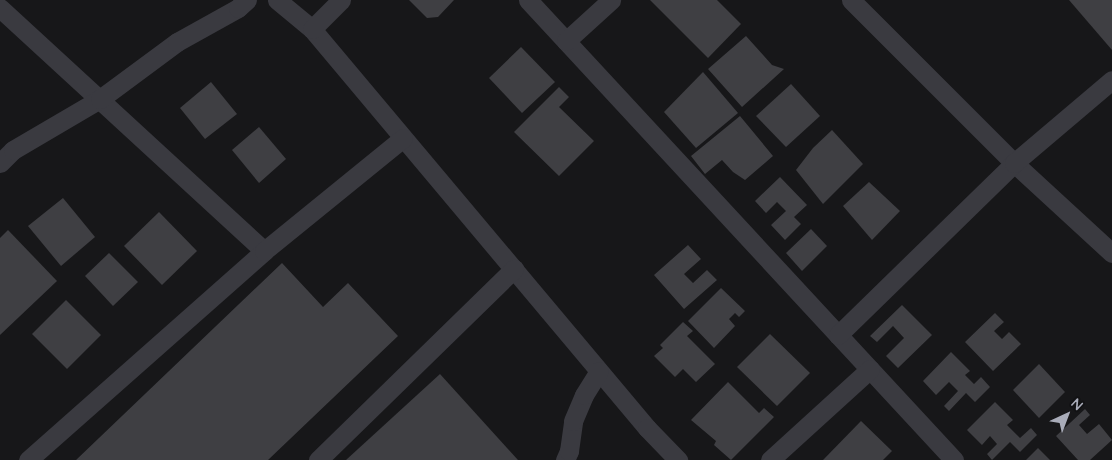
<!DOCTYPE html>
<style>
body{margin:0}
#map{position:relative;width:1112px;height:460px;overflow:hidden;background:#171719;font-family:Quicksand,sans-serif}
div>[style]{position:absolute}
.building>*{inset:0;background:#3f3f43}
.minor>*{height:19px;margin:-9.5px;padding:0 9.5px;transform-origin:9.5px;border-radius:9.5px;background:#3a3a40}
span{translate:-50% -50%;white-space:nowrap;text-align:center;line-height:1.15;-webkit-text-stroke:4.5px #121214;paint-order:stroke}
.north{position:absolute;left:1042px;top:390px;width:50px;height:50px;-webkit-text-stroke:4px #121214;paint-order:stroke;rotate:43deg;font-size:14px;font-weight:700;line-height:20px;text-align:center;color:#a9acb9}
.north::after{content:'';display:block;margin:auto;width:18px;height:22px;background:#a9acb9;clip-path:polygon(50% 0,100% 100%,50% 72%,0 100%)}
</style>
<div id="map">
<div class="building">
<i style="clip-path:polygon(409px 0,454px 0,438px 17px,427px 18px)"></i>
<i style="clip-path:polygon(650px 0,717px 0,741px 24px,708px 58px)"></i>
<i style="clip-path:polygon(1069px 0,1112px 0,1112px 50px)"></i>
<i style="clip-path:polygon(746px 36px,772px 65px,784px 69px,742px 107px,708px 69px)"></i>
<i style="clip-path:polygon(521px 47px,555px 82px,522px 113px,489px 78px)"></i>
<i style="clip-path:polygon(703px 72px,738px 113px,696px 148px,664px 112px)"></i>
<i style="clip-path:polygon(211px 82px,237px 114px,205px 139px,180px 108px)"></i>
<i style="clip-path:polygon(791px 84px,820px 116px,786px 147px,756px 116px)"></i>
<i style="clip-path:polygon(559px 87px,569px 97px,559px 107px,594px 141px,559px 176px,514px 132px)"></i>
<i style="clip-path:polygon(740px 116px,773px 156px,745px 180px,733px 172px,722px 160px,705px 174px,691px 156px)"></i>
<i style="clip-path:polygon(259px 127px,286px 159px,259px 183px,232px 150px)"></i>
<i style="clip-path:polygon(832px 130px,863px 164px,823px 204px,796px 170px,813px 148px)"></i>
<i style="clip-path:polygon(780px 177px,807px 205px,794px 217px,801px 224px,785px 240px,771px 225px,786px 211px,777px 202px,766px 213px,755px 201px)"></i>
<i style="clip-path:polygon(869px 182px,900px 211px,872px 240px,843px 206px)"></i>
<i style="clip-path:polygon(63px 198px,95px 237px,61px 266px,28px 226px)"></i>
<i style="clip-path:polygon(159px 212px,197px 251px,162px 285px,124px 246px)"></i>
<i style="clip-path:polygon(811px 229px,827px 246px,802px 271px,786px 253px)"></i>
<i style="clip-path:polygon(8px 230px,57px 281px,0 335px,0 238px)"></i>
<i style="clip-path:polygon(688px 245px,701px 259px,684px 274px,693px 283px,707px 270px,717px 280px,684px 309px,654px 275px)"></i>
<i style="clip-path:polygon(109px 253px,138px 282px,113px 306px,85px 276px)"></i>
<i style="clip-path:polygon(282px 263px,323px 307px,348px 283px,398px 336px,268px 460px,76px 460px)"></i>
<i style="clip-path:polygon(721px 288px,745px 311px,739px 317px,735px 313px,729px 319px,735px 326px,714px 348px,688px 321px)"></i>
<i style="clip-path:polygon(66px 300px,101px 335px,67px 369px,32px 334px)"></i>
<i style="clip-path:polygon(902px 305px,932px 335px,898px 368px,886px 356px,904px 338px,893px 326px,877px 342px,870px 336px)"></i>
<i style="clip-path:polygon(995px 313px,1004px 322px,994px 331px,1002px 339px,1009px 332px,1021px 344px,993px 371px,965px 342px)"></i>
<i style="clip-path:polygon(683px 322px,693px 331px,687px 336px,715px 364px,696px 382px,683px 369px,675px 377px,654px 356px,663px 348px,660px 345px)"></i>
<i style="clip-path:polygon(770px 334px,810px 373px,777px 406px,737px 367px)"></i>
<i style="clip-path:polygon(951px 352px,970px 371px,965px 375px,974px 384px,981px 377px,990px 387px,975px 402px,966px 393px,949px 411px,944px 406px,958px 391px,949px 382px,936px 395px,923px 381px)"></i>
<i style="clip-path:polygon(1039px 364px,1065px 392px,1039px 418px,1013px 390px)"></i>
<i style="clip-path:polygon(440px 374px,518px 460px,346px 460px)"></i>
<i style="clip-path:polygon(728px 382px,759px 413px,764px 408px,774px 417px,731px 460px,714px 445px,716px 441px,691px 420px)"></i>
<i style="clip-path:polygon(995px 402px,1013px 420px,1007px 425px,1020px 438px,1031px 428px,1037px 435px,1020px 452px,1010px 442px,992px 460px,987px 454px,997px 444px,990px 436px,982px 445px,967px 430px)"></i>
<i style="clip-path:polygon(1085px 409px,1090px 415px,1079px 425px,1087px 434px,1099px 424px,1112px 440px,1090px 460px,1078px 460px,1056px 436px)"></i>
<i style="clip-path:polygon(861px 421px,892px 451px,883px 460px,823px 460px)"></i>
<i style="clip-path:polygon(1038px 448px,1050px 460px,1026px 460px)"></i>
</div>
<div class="minor">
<i style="left:277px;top:0;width:45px;rotate:39.6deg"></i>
<i style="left:312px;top:29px;width:521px;rotate:49.98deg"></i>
<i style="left:647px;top:428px;width:45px;rotate:45.9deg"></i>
<i style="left:528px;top:0;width:627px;rotate:47.2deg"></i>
<i style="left:851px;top:0;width:231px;rotate:45deg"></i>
<i style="left:1014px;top:163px;width:133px;rotate:42.6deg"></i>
<i style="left:0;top:8px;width:359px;rotate:42.6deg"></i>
<i style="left:312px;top:29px;width:41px;rotate:-45deg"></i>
<i style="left:566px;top:41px;width:61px;rotate:-42.3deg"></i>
<i style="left:0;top:163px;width:18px;rotate:-45deg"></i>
<i style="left:13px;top:150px;width:101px;rotate:-30.4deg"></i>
<i style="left:100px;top:99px;width:96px;rotate:-36.5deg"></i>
<i style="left:177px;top:42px;width:70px;rotate:-29.1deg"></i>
<i style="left:238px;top:8px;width:12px;rotate:-42deg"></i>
<i style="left:838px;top:335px;width:246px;rotate:-44.3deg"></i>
<i style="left:1014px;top:163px;width:128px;rotate:-40.3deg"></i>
<i style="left:28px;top:460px;width:315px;rotate:-41.5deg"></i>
<i style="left:264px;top:251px;width:179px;rotate:-39.1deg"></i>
<i style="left:318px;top:460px;width:274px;rotate:-44.3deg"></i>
<i style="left:565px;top:460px;width:10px;rotate:-66deg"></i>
<i style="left:569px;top:451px;width:30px;rotate:-82deg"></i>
<i style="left:573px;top:421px;width:28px;rotate:-67deg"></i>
<i style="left:584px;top:395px;width:28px;rotate:-58deg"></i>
<i style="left:770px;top:460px;width:135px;rotate:-42.3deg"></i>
</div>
<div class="north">N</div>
</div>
